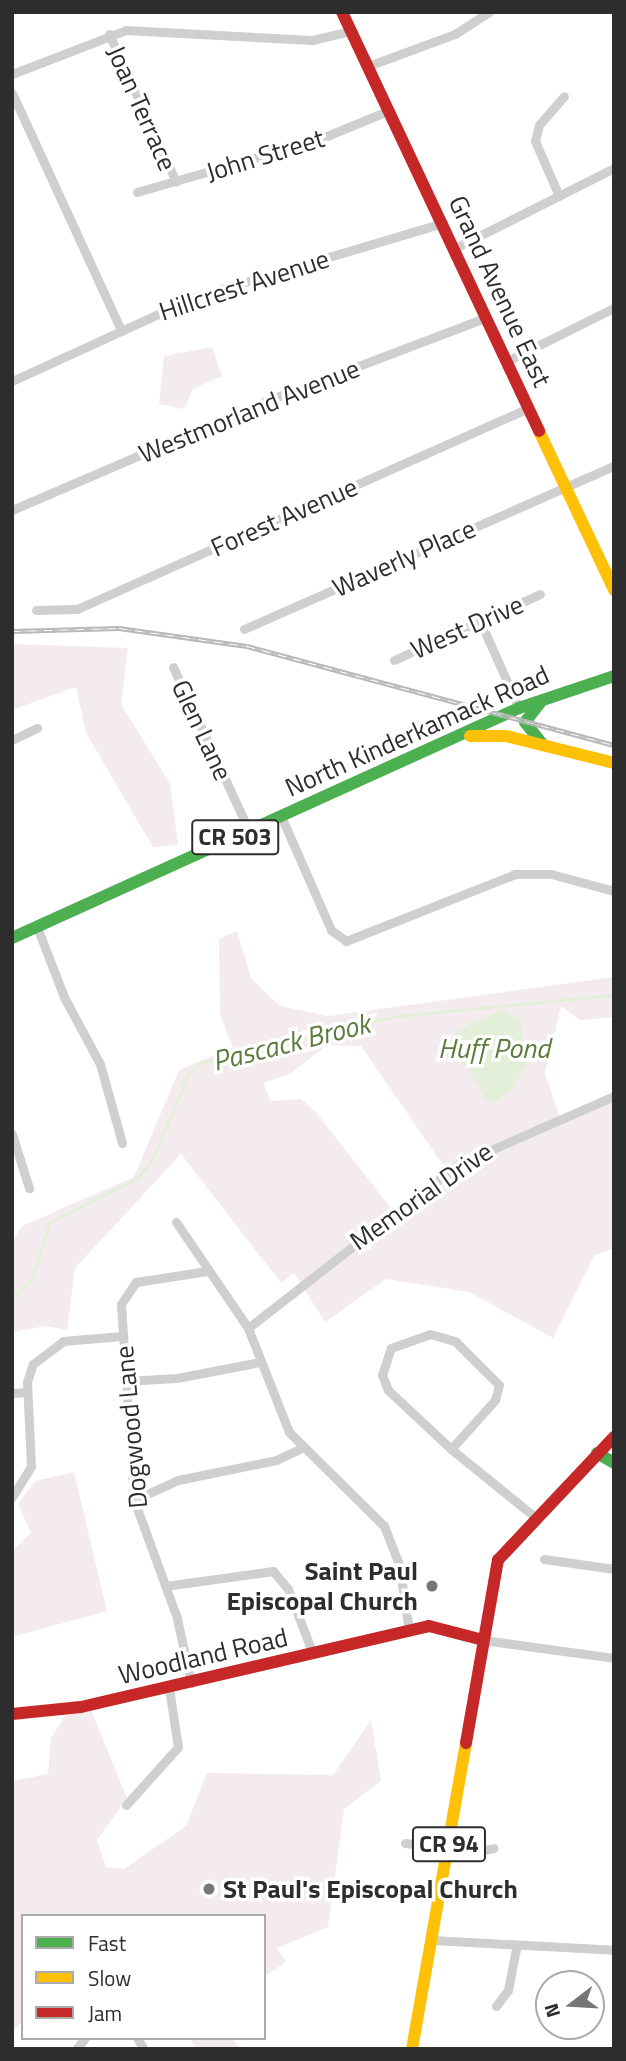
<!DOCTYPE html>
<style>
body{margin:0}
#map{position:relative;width:626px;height:2061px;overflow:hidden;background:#fff;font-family:"Titillium Web",sans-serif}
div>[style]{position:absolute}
.green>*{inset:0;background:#f3ebee}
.water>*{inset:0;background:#e3efd8}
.stream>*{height:2.5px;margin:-1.25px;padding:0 1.25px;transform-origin:1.25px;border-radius:1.25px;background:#e3efd8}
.street>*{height:9px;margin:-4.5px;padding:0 4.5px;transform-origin:4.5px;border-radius:4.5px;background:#cfcfcf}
.fast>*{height:12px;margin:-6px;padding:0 6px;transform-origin:6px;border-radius:6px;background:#4caf50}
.slow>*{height:12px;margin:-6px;padding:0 6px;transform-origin:6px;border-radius:6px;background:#ffc107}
.jam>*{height:12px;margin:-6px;padding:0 6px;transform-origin:6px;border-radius:6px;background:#c62828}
.rail>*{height:5px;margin-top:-2.5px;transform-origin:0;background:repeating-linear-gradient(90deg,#fff 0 8px,#b8b8b8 0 16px);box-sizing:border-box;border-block:2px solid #b8b8b8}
.dots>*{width:19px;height:19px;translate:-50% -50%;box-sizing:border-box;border:4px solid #fff;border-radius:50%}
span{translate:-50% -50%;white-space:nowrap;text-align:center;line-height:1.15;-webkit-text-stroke:7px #fff;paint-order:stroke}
.shield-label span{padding:2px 5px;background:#fff;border:2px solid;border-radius:5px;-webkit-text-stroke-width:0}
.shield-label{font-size:24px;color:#2d2d2d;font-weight:700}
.street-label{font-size:26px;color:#2d2d2d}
.poi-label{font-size:26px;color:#2d2d2d;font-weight:700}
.right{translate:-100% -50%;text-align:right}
.left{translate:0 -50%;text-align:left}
.water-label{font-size:28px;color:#5a7c3c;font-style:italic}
.frame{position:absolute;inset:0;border:14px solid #2d2d2d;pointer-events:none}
.legend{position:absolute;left:21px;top:1914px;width:245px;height:126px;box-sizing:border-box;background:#fff;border:2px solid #ababab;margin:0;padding:9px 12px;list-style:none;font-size:21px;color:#2d2d2d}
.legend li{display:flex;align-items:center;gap:14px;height:35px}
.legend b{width:35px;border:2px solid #ababab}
.north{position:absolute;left:535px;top:1970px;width:70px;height:70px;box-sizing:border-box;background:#fff;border:2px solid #ababab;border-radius:50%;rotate:253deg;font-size:19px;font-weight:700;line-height:28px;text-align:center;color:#2d2d2d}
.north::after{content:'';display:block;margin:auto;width:24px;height:32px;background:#767676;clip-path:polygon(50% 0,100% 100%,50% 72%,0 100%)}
</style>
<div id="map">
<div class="green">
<i style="clip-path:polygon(212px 347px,222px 376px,193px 389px,184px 409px,159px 404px,164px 356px)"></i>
<i style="clip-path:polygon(12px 644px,128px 648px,121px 704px,170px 784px,178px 845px,153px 847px,86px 733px,76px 687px,12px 710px)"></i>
<i style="clip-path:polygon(evenodd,237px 931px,251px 978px,280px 1006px,328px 1016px,614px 977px,614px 1017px,580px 1020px,561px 1006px,545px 1073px,560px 1118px,614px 1095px,614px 1248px,595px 1255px,553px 1338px,469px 1292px,386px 1279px,325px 1322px,294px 1273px,281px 1283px,181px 1154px,75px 1268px,67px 1330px,46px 1326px,12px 1332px,12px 1243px,22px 1226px,134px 1177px,179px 1070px,233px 1047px,220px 1015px,219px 939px,237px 931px,327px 1045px,361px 1046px,447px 1171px,373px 1225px,390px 1207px,315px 1111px,301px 1099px,270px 1101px,264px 1083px,291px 1073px,327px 1045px)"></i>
<i style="clip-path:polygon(74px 1472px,107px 1611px,12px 1637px,12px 1552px,31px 1533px,18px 1504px,35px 1481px)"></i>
<i style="clip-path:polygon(89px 1705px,127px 1798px,97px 1840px,106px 1867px,124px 1869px,186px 1826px,207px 1773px,333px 1775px,371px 1720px,381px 1781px,344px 1809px,328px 1927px,277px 1948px,286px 1962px,264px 1977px,264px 1916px,23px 1916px,23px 2021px,12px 2032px,12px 1781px,48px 1774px,51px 1738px,70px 1707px)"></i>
<i style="clip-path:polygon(190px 2038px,233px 2038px,239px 2049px,196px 2049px)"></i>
</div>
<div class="water">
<i style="clip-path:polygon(502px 1009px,520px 1019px,527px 1064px,510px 1092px,493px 1102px,485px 1099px,468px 1068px,448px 1054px,447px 1043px,457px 1031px)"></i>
</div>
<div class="stream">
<i style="left:12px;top:1298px;width:28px;rotate:-45deg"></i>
<i style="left:32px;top:1278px;width:59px;rotate:-72.2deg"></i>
<i style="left:50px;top:1222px;width:98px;rotate:-26.6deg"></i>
<i style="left:138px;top:1178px;width:25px;rotate:-53deg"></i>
<i style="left:153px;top:1158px;width:92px;rotate:-67deg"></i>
<i style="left:189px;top:1073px;width:16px;rotate:-40deg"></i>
<i style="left:201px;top:1063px;width:202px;rotate:-13.5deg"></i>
<i style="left:397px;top:1016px;width:218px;rotate:-5.5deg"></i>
</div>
<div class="street">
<i style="left:109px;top:34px;width:162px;rotate:65.6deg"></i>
<i style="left:368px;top:66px;width:93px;rotate:-20.2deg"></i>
<i style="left:455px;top:34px;width:40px;rotate:-32.9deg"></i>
<i style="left:12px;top:74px;width:122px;rotate:-21.1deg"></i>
<i style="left:126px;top:30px;width:186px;rotate:3.1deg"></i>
<i style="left:312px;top:40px;width:39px;rotate:-13deg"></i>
<i style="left:12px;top:93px;width:261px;rotate:65.3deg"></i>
<i style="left:137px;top:192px;width:187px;rotate:-16.1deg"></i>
<i style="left:317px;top:140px;width:79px;rotate:-22.3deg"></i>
<i style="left:559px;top:196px;width:60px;rotate:-113.6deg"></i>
<i style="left:535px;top:141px;width:16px;rotate:-76deg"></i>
<i style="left:539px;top:125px;width:38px;rotate:-49deg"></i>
<i style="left:455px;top:248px;width:178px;rotate:-26.7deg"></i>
<i style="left:507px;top:361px;width:119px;rotate:-26.4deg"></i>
<i style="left:12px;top:381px;width:205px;rotate:-24.6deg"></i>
<i style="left:198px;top:296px;width:256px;rotate:-16.6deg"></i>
<i style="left:12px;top:510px;width:262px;rotate:-23.3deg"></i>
<i style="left:253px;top:406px;width:250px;rotate:-20.8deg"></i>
<i style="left:36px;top:610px;width:41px;rotate:-1.4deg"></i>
<i style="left:77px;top:609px;width:494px;rotate:-24deg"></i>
<i style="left:480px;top:621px;width:95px;rotate:65.9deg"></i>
<i style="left:244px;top:629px;width:404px;rotate:-23.8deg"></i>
<i style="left:394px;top:660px;width:160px;rotate:-24.3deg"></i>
<i style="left:173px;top:667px;width:181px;rotate:65.1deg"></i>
<i style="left:12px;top:740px;width:28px;rotate:-26deg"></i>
<i style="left:281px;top:816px;width:124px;rotate:66.3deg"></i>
<i style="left:331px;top:930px;width:19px;rotate:36deg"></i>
<i style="left:346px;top:941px;width:182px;rotate:-21.6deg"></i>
<i style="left:515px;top:874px;width:36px"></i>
<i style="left:551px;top:874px;width:65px;rotate:15.1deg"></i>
<i style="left:37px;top:927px;width:75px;rotate:68.9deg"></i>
<i style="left:64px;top:997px;width:76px;rotate:61.8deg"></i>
<i style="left:100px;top:1064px;width:82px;rotate:74.4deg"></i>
<i style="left:12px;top:1134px;width:57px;rotate:72.5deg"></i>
<i style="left:176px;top:1222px;width:128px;rotate:55.8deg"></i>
<i style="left:248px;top:1328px;width:112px;rotate:68.5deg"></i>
<i style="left:289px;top:1432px;width:134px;rotate:44.7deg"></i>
<i style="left:384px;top:1526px;width:41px;rotate:68.5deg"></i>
<i style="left:399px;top:1564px;width:68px;rotate:81.5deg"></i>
<i style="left:248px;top:1328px;width:267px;rotate:-37.9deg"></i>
<i style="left:459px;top:1164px;width:169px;rotate:-23.7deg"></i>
<i style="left:430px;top:1334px;width:26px;rotate:16deg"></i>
<i style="left:455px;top:1341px;width:62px;rotate:45deg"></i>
<i style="left:499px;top:1385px;width:16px;rotate:105deg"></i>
<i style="left:495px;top:1400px;width:66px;rotate:131.9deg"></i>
<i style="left:451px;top:1449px;width:86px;rotate:-136.9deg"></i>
<i style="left:388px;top:1390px;width:16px;rotate:-112deg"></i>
<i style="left:382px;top:1375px;width:28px;rotate:-72deg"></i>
<i style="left:391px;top:1348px;width:41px;rotate:-19.7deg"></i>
<i style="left:124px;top:1381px;width:53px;rotate:-3.2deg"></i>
<i style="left:177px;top:1378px;width:85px;rotate:-10.9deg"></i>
<i style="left:12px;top:1393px;width:15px;rotate:-4deg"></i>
<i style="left:451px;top:1449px;width:108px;rotate:39deg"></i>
<i style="left:12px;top:1497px;width:36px;rotate:-58deg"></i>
<i style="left:31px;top:1466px;width:84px;rotate:-92.7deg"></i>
<i style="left:27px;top:1382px;width:19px;rotate:-72deg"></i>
<i style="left:33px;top:1364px;width:38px;rotate:-37deg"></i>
<i style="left:63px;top:1341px;width:59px;rotate:-4.8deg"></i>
<i style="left:134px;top:1500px;width:48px;rotate:-24.4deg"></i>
<i style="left:178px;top:1480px;width:100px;rotate:-11.5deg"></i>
<i style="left:276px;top:1460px;width:31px;rotate:-25deg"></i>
<i style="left:544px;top:1559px;width:71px;rotate:8.1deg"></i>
<i style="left:165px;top:1586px;width:109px;rotate:-7.9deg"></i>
<i style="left:273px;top:1571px;width:23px;rotate:50deg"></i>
<i style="left:288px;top:1589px;width:70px;rotate:69deg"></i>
<i style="left:483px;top:1640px;width:132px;rotate:7.8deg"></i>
<i style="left:191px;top:1683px;width:66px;rotate:-102.2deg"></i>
<i style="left:177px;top:1618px;width:126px;rotate:-110deg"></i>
<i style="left:134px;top:1500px;width:196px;rotate:-93.8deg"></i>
<i style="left:121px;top:1304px;width:27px;rotate:-56deg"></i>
<i style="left:136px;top:1282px;width:72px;rotate:-8.8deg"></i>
<i style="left:126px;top:1805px;width:78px;rotate:-48.1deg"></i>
<i style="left:178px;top:1747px;width:60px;rotate:-98.7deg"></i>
<i style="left:405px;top:1843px;width:71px;rotate:7.3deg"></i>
<i style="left:475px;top:1852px;width:19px;rotate:-12deg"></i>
<i style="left:432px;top:1940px;width:182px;rotate:3.1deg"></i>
<i style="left:496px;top:2006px;width:20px;rotate:-53deg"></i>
<i style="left:508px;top:1990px;width:42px;rotate:-79deg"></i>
<i style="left:137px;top:2038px;width:13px;rotate:58deg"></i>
<i style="left:76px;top:2049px;width:14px;rotate:-51deg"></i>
</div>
<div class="fast">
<i style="left:540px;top:703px;width:24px;rotate:128deg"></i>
<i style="left:525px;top:722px;width:28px;rotate:52deg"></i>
<i style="left:12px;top:938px;width:557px;rotate:-24.4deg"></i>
<i style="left:519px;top:708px;width:100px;rotate:-18.6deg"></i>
<i style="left:597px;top:1453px;width:20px;rotate:30deg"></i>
</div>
<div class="slow">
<i style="left:539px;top:431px;width:176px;rotate:64.7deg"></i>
<i style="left:470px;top:736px;width:36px"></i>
<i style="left:506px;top:736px;width:111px;rotate:14deg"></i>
<i style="left:412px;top:2049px;width:311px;rotate:-80deg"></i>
</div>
<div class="jam">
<i style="left:342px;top:12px;width:463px;rotate:64.8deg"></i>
<i style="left:12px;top:1714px;width:69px;rotate:-5.8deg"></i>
<i style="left:81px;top:1707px;width:357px;rotate:-13.1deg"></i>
<i style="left:429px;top:1626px;width:56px;rotate:14.5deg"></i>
<i style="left:466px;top:1743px;width:186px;rotate:-80.1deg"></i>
<i style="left:498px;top:1560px;width:169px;rotate:-46.7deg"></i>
</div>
<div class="rail">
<i style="left:12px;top:631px;width:107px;rotate:-1.6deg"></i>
<i style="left:119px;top:628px;width:129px;rotate:8deg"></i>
<i style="left:247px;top:646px;width:380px;rotate:15.1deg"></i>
</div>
<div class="dots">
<i style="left:432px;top:1586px;background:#767676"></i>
<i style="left:209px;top:1889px;background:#767676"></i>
</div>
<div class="shield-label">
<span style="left:235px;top:837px">CR 503</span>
<span style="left:449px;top:1844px">CR 94</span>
</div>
<div class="street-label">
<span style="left:142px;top:108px;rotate:66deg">Joan Terrace</span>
<span style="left:265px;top:155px;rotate:-17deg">John Street</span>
<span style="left:244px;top:285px;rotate:-18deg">Hillcrest Avenue</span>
<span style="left:500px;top:291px;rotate:65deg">Grand Avenue East</span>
<span style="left:249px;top:411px;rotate:-22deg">Westmorland Avenue</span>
<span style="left:284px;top:517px;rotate:-24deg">Forest Avenue</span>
<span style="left:404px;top:558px;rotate:-24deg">Waverly Place</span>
<span style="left:467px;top:627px;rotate:-24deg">West Drive</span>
<span style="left:202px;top:730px;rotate:65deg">Glen Lane</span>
<span style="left:417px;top:731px;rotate:-24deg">North Kinderkamack Road</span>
<span style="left:421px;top:1196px;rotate:-35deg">Memorial Drive</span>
<span style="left:131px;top:1427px;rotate:-95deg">Dogwood Lane</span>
<span style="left:203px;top:1656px;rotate:-13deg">Woodland Road</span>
</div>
<div class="poi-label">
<span class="right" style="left:418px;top:1586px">Saint Paul<br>Episcopal Church</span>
<span class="left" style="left:223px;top:1889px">St Paul's Episcopal Church</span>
</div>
<div class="water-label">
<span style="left:291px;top:1042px;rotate:-14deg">Pascack Brook</span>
<span style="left:494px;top:1048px">Huff Pond</span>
</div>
<div class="frame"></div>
<ul class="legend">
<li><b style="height:9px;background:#4caf50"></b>Fast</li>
<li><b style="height:9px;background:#ffc107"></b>Slow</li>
<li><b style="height:9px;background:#c62828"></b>Jam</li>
</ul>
<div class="north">N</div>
</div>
